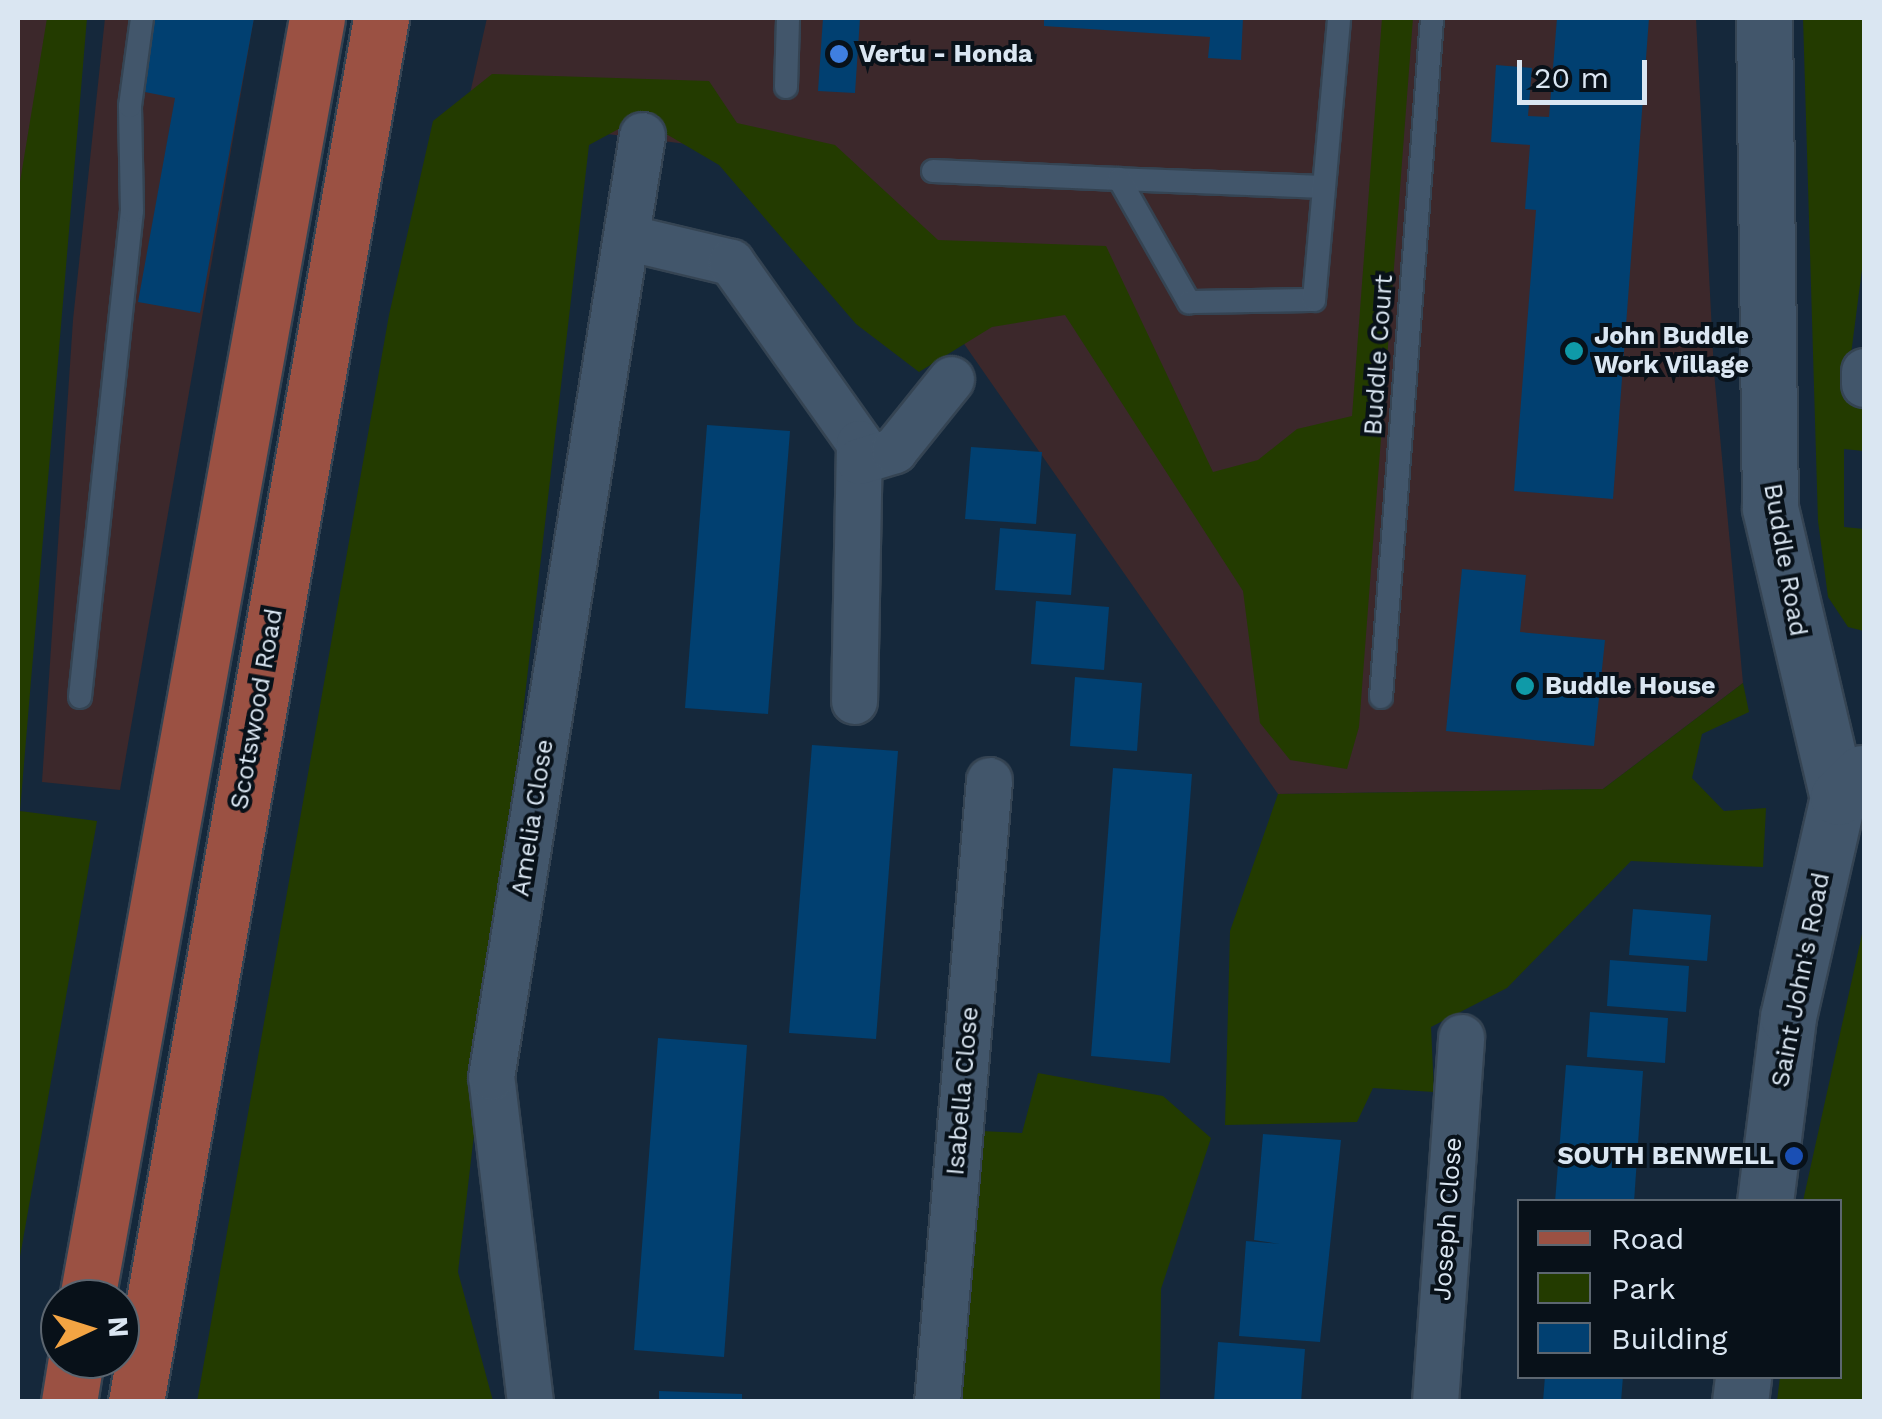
<!DOCTYPE html>
<style>
body{margin:0}
#map{position:relative;width:1882px;height:1419px;overflow:hidden;background:#15283b;font-family:"Work Sans",sans-serif}
div>[style]{position:absolute}
.commercial>*{inset:0;background:#3c282b}
.green>*{inset:0;background:#233b00}
.building>*{inset:0;background:#014071}
.roads{filter:drop-shadow(2px 0 #354453) drop-shadow(-2px 0 #354453) drop-shadow(0 2px #354453) drop-shadow(0 -2px #354453)}
.service>*{height:22px;margin:-11px;padding:0 11px;transform-origin:11px;border-radius:11px;background:#42566b}
.minor>*{height:45px;margin:-22.5px;padding:0 22.5px;transform-origin:22.5px;border-radius:22.5px;background:#42566b}
.tertiary>*{height:55px;margin:-27.5px;padding:0 27.5px;transform-origin:27.5px;border-radius:27.5px;background:#42566b}
.primary>*{height:55px;margin:-27.5px;padding:0 27.5px;transform-origin:27.5px;border-radius:27.5px;background:#9b5143}
.dots>*{width:28px;height:28px;translate:-50% -50%;box-sizing:border-box;border:5px solid #081119;border-radius:50%}
span{translate:-50% -50%;white-space:nowrap;text-align:center;line-height:1.15;-webkit-text-stroke:8px #081119;paint-order:stroke}
.poi-label{font-size:25px;color:#dae6f2;font-weight:700}
.left{translate:0 -50%;text-align:left}
.right{translate:-100% -50%;text-align:right}
.street-label{font-size:25px;color:#dae6f2}
.frame{position:absolute;inset:0;border:20px solid #dae6f2;pointer-events:none}
.legend{position:absolute;left:1517px;top:1199px;width:325px;height:180px;box-sizing:border-box;background:#081119;border:2px solid #5c6670;margin:0;padding:12px 18px;list-style:none;font-size:30px;color:#dae6f2}
.legend li{display:flex;align-items:center;gap:20px;height:50px}
.legend b{width:50px;border:2px solid #5c6670}
.north{position:absolute;left:40px;top:1279px;width:100px;height:100px;box-sizing:border-box;background:#081119;border:2px solid #5c6670;border-radius:50%;rotate:86deg;font-size:28px;font-weight:700;line-height:40px;text-align:center;color:#dae6f2}
.north::after{content:'';display:block;margin:auto;width:35px;height:45px;background:#f3a443;clip-path:polygon(50% 0,100% 100%,50% 72%,0 100%)}
.scale{position:absolute;left:1517px;top:60px;width:130px;height:45px;box-sizing:border-box;border:5px solid #dae6f2;border-top:0;padding-left:12px;font-size:30px;line-height:35px;white-space:nowrap;color:#dae6f2;-webkit-text-stroke:8px #081119;paint-order:stroke}
</style>
<div id="map">
<div class="commercial">
<i style="clip-path:polygon(18px 18px,59px 18px,18px 306px)"></i>
<i style="clip-path:polygon(105px 18px,254px 18px,120px 790px,42px 782px,73px 320px)"></i>
<i style="clip-path:polygon(487px 18px,1696px 18px,1714px 372px,1743px 683px,1603px 789px,1278px 794px,838px 163px,465px 116px)"></i>
</div>
<div class="green">
<i style="clip-path:polygon(47px 18px,87px 18px,20px 811px,97px 821px,18px 1268px,18px 194px)"></i>
<i style="clip-path:polygon(1382px 18px,1413px 18px,1359px 727px,1347px 769px,1290px 760px,1260px 723px,1243px 591px,1065px 315px,992px 327px,919px 372px,856px 324px,719px 165px,639px 118px,589px 145px,458px 1272px,493px 1401px,197px 1402px,389px 315px,433px 121px,492px 74px,709px 81px,737px 123px,835px 145px,938px 240px,1106px 246px,1213px 472px,1258px 460px,1297px 429px,1352px 416px)"></i>
<i style="clip-path:polygon(1803px 18px,1864px 18px,1864px 254px,1847px 385px,1864px 410px,1864px 451px,1844px 449px,1844px 527px,1864px 529px,1864px 631px,1848px 627px,1828px 597px,1818px 521px)"></i>
<i style="clip-path:polygon(1743px 683px,1749px 712px,1702px 734px,1692px 778px,1724px 811px,1766px 808px,1763px 867px,1631px 861px,1507px 988px,1431px 1027px,1434px 1092px,1373px 1088px,1357px 1122px,1225px 1125px,1230px 931px,1278px 794px,1603px 789px)"></i>
<i style="clip-path:polygon(1864px 925px,1864px 1401px,1777px 1401px,1780px 1377px,1840px 1376px,1840px 1202px,1803px 1201px)"></i>
<i style="clip-path:polygon(1038px 1073px,1163px 1096px,1211px 1138px,1161px 1289px,1160px 1401px,958px 1402px,981px 1131px,1022px 1133px)"></i>
</div>
<div class="building">
<i style="clip-path:polygon(154px 18px,254px 18px,200px 313px,138px 302px,175px 98px,140px 91px)"></i>
<i style="clip-path:polygon(823px 18px,860px 18px,855px 93px,818px 91px)"></i>
<i style="clip-path:polygon(1044px 18px,1243px 18px,1241px 60px,1208px 58px,1210px 37px,1044px 26px)"></i>
<i style="clip-path:polygon(1557px 18px,1649px 18px,1613px 499px,1514px 491px,1536px 210px,1525px 209px,1530px 145px,1491px 142px,1496px 65px,1532px 68px,1528px 116px,1549px 117px)"></i>
<i style="clip-path:polygon(707px 425px,790px 431px,768px 714px,685px 708px)"></i>
<i style="clip-path:polygon(971px 447px,1042px 452px,1036px 524px,965px 519px)"></i>
<i style="clip-path:polygon(1000px 528px,1076px 534px,1071px 595px,995px 590px)"></i>
<i style="clip-path:polygon(1462px 569px,1526px 575px,1520px 632px,1605px 640px,1594px 746px,1446px 731px)"></i>
<i style="clip-path:polygon(1036px 601px,1109px 607px,1104px 670px,1031px 664px)"></i>
<i style="clip-path:polygon(1075px 677px,1142px 683px,1137px 751px,1070px 746px)"></i>
<i style="clip-path:polygon(812px 745px,898px 751px,876px 1039px,789px 1033px)"></i>
<i style="clip-path:polygon(1113px 768px,1192px 774px,1170px 1063px,1091px 1056px)"></i>
<i style="clip-path:polygon(1633px 909px,1711px 915px,1707px 961px,1629px 955px)"></i>
<i style="clip-path:polygon(1610px 960px,1689px 966px,1686px 1012px,1607px 1006px)"></i>
<i style="clip-path:polygon(1590px 1012px,1668px 1018px,1665px 1063px,1587px 1057px)"></i>
<i style="clip-path:polygon(658px 1038px,747px 1045px,724px 1357px,634px 1350px)"></i>
<i style="clip-path:polygon(1566px 1065px,1643px 1071px,1634px 1202px,1555px 1202px)"></i>
<i style="clip-path:polygon(1263px 1134px,1341px 1140px,1320px 1342px,1239px 1336px,1246px 1241px,1280px 1244px,1254px 1240px)"></i>
<i style="clip-path:polygon(1218px 1342px,1305px 1349px,1301px 1402px,1214px 1402px)"></i>
<i style="clip-path:polygon(1545px 1376px,1623px 1376px,1621px 1402px,1543px 1402px)"></i>
<i style="clip-path:polygon(659px 1391px,742px 1394px,742px 1402px,659px 1402px)"></i>
</div>
<div class="roads">
<div class="service">
<i style="left:786px;top:87px;width:69px;rotate:-88.3deg"></i>
<i style="left:933px;top:171px;width:186px;rotate:2.5deg"></i>
<i style="left:1324px;top:187px;width:205px;rotate:-177.8deg"></i>
<i style="left:1119px;top:179px;width:142px;rotate:60.4deg"></i>
<i style="left:1189px;top:302px;width:125px;rotate:-0.9deg"></i>
<i style="left:1314px;top:300px;width:283px;rotate:-84.9deg"></i>
<i style="left:80px;top:697px;width:489px;rotate:-83.9deg"></i>
<i style="left:132px;top:211px;width:105px;rotate:-91.1deg"></i>
<i style="left:130px;top:106px;width:89px;rotate:-82.2deg"></i>
<i style="left:1381px;top:697px;width:681px;rotate:-85.7deg"></i>
</div>
<div class="minor">
<i style="left:626px;top:237px;width:108px;rotate:13.4deg"></i>
<i style="left:731px;top:262px;width:222px;rotate:54.7deg"></i>
<i style="left:859px;top:443px;width:258px;rotate:91.1deg"></i>
<i style="left:1864px;top:371px;width:13px;rotate:90deg"></i>
<i style="left:859px;top:461px;width:37px;rotate:-17deg"></i>
<i style="left:894px;top:450px;width:91px;rotate:-51.2deg"></i>
<i style="left:530px;top:1402px;width:327px;rotate:-96.8deg"></i>
<i style="left:491px;top:1077px;width:954px;rotate:-80.89deg"></i>
<i style="left:937px;top:1402px;width:624px;rotate:-85.22deg"></i>
<i style="left:1435px;top:1402px;width:366px;rotate:-85.9deg"></i>
</div>
<div class="tertiary">
<i style="left:1764px;top:18px;width:490px;rotate:89.3deg"></i>
<i style="left:1770px;top:508px;width:297px;rotate:76.8deg"></i>
<i style="left:1765px;top:1202px;width:186px;rotate:-82.9deg"></i>
<i style="left:1788px;top:1017px;width:226px;rotate:-77.2deg"></i>
<i style="left:1838px;top:797px;width:34px;rotate:-45deg"></i>
<i style="left:1740px;top:1402px;width:26px;rotate:-83deg"></i>
</div>
<div class="primary">
<i style="left:87px;top:1299px;width:1301px;rotate:-79.82deg"></i>
<i style="left:69px;top:1402px;width:44px;rotate:-80.8deg"></i>
<i style="left:136px;top:1402px;width:1406px;rotate:-79.96deg"></i>
</div>
</div>
<div class="dots">
<i style="left:839px;top:54px;background:#3f7fe0"></i>
<i style="left:1574px;top:351px;background:#0f9aa8"></i>
<i style="left:1525px;top:686px;background:#0f9aa8"></i>
<i style="left:1794px;top:1156px;background:#1a4fb4"></i>
</div>
<div class="poi-label">
<span class="left" style="left:859px;top:54px">Vertu - Honda</span>
<span class="left" style="left:1594px;top:351px">John Buddle<br>Work Village</span>
<span class="left" style="left:1545px;top:686px">Buddle House</span>
<span class="right" style="left:1774px;top:1156px">SOUTH BENWELL</span>
</div>
<div class="street-label">
<span style="left:1379px;top:355px;rotate:-86deg">Buddle Court</span>
<span style="left:1785px;top:560px;rotate:80deg">Buddle Road</span>
<span style="left:257px;top:709px;rotate:-80deg">Scotswood Road</span>
<span style="left:533px;top:818px;rotate:-81deg">Amelia Close</span>
<span style="left:1801px;top:980px;rotate:-79deg">Saint John's Road</span>
<span style="left:963px;top:1091px;rotate:-85deg">Isabella Close</span>
<span style="left:1448px;top:1219px;rotate:-86deg">Joseph Close</span>
</div>
<div class="frame"></div>
<ul class="legend">
<li><b style="height:12px;background:#9b5143"></b>Road</li>
<li><b style="height:28px;background:#233b00"></b>Park</li>
<li><b style="height:28px;background:#014071"></b>Building</li>
</ul>
<div class="north">N</div>
<div class="scale">20 m</div>
</div>
